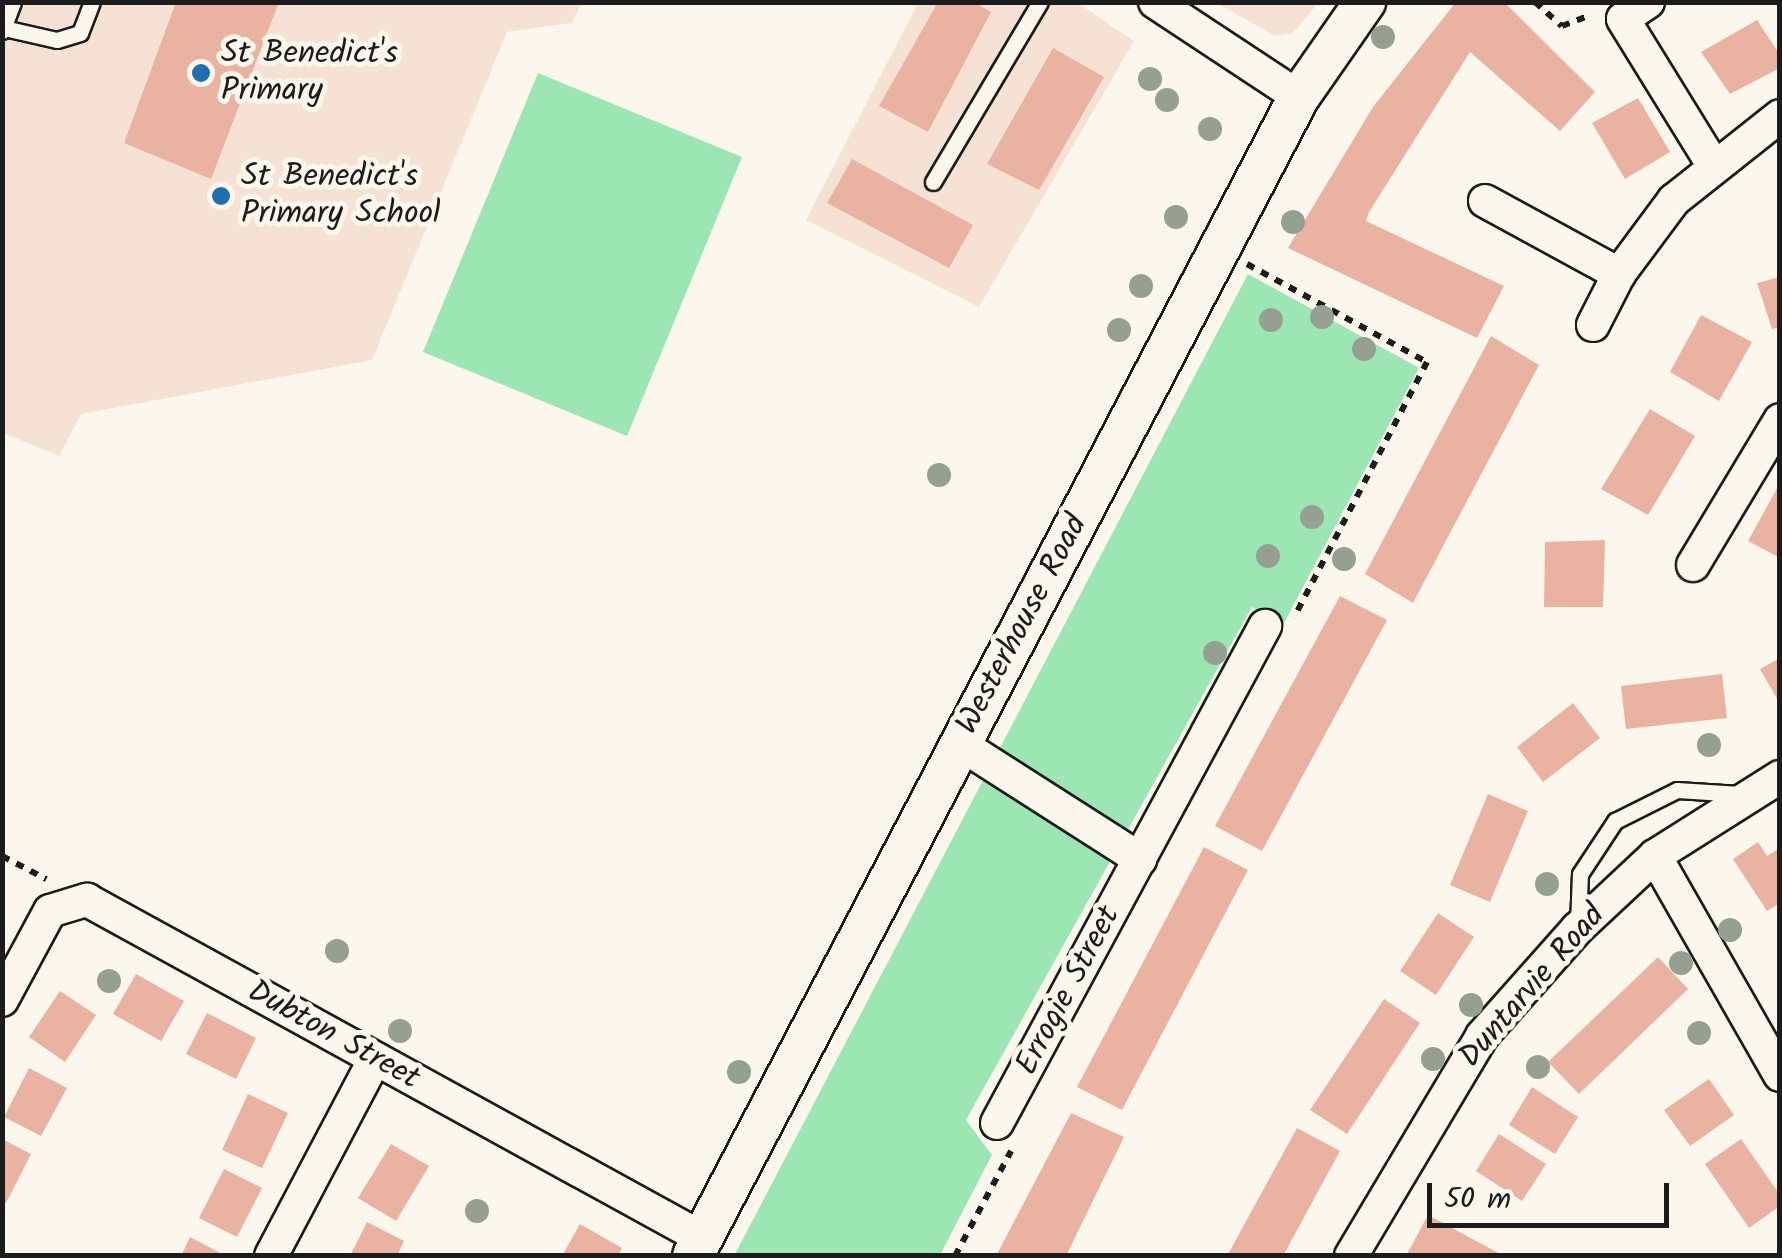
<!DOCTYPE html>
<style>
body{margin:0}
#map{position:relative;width:1782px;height:1258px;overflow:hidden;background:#fbf7ec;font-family:Kalam,sans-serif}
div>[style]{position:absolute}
.built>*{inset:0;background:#f6e2d5}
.green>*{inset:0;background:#9ce6b4}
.building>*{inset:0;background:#eab2a0}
.path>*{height:6px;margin-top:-3px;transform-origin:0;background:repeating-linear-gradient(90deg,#1c1c1c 0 8px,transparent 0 16px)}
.roads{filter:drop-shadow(2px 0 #1c1c1c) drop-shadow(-2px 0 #1c1c1c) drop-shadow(0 2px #1c1c1c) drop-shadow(0 -2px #1c1c1c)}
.service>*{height:15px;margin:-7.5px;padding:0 7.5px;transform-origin:7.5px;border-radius:7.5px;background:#fbf7ec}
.minor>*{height:32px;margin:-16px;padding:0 16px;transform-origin:16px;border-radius:16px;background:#fbf7ec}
.tertiary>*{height:40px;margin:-20px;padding:0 20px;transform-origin:20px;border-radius:20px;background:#fbf7ec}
.trees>*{width:24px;height:24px;margin:-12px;border-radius:50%;background:#95a093}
.dots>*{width:28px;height:28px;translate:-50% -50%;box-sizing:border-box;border:5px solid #fbf7ec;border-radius:50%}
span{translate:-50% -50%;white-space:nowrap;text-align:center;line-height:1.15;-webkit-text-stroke:10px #fbf7ec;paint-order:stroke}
.poi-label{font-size:32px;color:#1c1c1c}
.left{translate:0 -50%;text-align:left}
.street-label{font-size:32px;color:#1c1c1c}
.frame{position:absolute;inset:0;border:5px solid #1c1c1c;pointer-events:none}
.scale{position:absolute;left:1427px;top:1183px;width:242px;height:45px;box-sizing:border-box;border:5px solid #1c1c1c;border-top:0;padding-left:12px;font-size:30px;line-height:35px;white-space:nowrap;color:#1c1c1c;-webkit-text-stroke:8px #fbf7ec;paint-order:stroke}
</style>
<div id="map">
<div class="built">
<i style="clip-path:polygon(2px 3px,581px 3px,572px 23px,507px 32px,372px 360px,81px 414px,59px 456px,3px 433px)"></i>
<i style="clip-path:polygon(918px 3px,1078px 3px,1134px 41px,979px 307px,806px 220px)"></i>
<i style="clip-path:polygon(1217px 3px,1318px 2px,1318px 3px,1293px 33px,1275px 36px)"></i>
</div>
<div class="green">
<i style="clip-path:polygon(538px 73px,742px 157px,627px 436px,423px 352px)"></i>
<i style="clip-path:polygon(1248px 274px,1419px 368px,1283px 625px,1252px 607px,966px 1120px,992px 1155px,940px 1255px,734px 1256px)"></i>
</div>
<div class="building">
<i style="clip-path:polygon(176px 2px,279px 2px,211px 179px,124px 143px)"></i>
<i style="clip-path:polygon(938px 2px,974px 2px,991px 12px,928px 132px,879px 106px)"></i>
<i style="clip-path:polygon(1456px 2px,1504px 2px,1595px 92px,1560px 131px,1470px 52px,1369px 212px,1366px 221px,1504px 286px,1477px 338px,1288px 248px,1373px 107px)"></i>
<i style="clip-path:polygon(1757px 20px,1780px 55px,1780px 68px,1730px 94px,1701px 52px)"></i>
<i style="clip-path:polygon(1053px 48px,1104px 77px,1039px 190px,987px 164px)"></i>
<i style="clip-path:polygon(1638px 98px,1670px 152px,1625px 179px,1592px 123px)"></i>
<i style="clip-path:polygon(852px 159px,973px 225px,949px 268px,827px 203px)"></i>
<i style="clip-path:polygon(1780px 277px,1780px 327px,1772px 329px,1757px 283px)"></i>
<i style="clip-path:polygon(1701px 315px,1752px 342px,1719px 401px,1670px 372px)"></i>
<i style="clip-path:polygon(1491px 336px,1539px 365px,1413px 603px,1365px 574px)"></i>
<i style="clip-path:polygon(1650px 409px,1695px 436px,1648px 515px,1601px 489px)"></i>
<i style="clip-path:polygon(1780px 483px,1780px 558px,1748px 541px)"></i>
<i style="clip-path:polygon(1605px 540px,1603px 607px,1544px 607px,1545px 542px)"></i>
<i style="clip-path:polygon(1340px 596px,1387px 620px,1262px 851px,1215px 826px)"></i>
<i style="clip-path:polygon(1780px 658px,1780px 704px,1760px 669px)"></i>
<i style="clip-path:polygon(1722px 674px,1727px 718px,1626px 729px,1621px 686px)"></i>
<i style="clip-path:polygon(1573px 703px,1600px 738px,1543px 782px,1517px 747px)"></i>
<i style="clip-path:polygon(1488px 794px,1528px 811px,1490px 902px,1450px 885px)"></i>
<i style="clip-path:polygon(1758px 842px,1767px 856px,1780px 848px,1780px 903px,1767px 911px,1733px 859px)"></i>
<i style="clip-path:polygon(1204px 847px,1248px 870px,1122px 1110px,1077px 1087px)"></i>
<i style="clip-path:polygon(1438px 913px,1474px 937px,1436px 995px,1400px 971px)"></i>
<i style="clip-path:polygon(1658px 957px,1688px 989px,1579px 1094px,1548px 1062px)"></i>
<i style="clip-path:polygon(136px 974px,184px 1001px,161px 1041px,113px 1014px)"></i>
<i style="clip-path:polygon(60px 991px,96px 1015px,65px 1062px,29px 1037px)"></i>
<i style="clip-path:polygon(1384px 999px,1420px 1023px,1347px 1134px,1310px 1110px)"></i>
<i style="clip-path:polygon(207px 1013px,256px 1038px,236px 1079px,186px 1054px)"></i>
<i style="clip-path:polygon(29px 1068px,67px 1088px,41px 1136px,4px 1117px)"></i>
<i style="clip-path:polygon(1709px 1079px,1734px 1115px,1690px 1146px,1664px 1110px)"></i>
<i style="clip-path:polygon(1532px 1087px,1578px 1117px,1555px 1154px,1509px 1125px)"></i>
<i style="clip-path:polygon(248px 1094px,288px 1113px,262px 1168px,222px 1150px)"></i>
<i style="clip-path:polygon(1071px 1113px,1124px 1137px,1066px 1256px,996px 1256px)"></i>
<i style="clip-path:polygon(1297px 1128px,1340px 1151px,1283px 1256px,1227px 1256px)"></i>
<i style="clip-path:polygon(1499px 1134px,1546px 1164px,1522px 1201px,1476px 1171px)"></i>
<i style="clip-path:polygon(2px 1139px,31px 1154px,6px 1203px,2px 1201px)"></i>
<i style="clip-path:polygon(1741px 1139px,1780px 1195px,1780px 1206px,1749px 1228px,1705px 1164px)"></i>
<i style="clip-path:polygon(391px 1144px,429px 1166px,396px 1221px,358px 1198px)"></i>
<i style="clip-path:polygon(224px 1169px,262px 1188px,237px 1237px,199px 1218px)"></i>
<i style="clip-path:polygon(1428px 1215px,1504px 1256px,1406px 1256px)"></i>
<i style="clip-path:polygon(367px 1222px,404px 1241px,397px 1256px,350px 1256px)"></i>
<i style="clip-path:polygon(580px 1224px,622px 1248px,618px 1256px,562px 1256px)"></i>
<i style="clip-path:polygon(190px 1237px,226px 1256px,181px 1256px)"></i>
</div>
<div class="path">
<i style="left:1535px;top:2px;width:36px;rotate:42deg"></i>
<i style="left:1562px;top:26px;width:31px;rotate:-21deg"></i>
<i style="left:1247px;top:264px;width:205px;rotate:28.6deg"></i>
<i style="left:1427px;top:362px;width:288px;rotate:117.5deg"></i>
<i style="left:2px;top:856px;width:50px;rotate:27.6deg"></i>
<i style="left:955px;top:1256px;width:119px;rotate:-61.9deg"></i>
</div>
<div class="roads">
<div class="service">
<i style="left:4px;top:28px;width:54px;rotate:12.8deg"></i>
<i style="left:57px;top:40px;width:24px;rotate:-17deg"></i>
<i style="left:80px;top:33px;width:33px;rotate:-69deg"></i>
<i style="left:2px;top:31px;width:31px;rotate:-69deg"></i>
<i style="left:933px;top:182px;width:209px;rotate:-59.3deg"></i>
<i style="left:1578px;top:925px;width:51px;rotate:-87.8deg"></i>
<i style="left:1580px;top:874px;width:64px;rotate:-56.6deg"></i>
<i style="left:1615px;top:821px;width:69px;rotate:-26.6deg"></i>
<i style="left:1677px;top:790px;width:63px;rotate:3.6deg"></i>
</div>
<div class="minor">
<i style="left:1155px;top:2px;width:173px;rotate:33.4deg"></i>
<i style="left:1648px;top:2px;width:30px;rotate:146deg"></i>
<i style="left:1623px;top:19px;width:172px;rotate:58.3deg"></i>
<i style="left:1485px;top:201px;width:153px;rotate:28.6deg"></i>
<i style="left:1593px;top:325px;width:57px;rotate:-63deg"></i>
<i style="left:1619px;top:274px;width:92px;rotate:-53.4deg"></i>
<i style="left:1674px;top:200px;width:135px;rotate:-38.4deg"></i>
<i style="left:1693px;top:565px;width:169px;rotate:-59deg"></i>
<i style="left:960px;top:744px;width:214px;rotate:32.6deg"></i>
<i style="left:1655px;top:856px;width:252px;rotate:60.3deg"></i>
<i style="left:2px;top:1000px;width:101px;rotate:-61.7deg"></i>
<i style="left:50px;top:911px;width:39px;rotate:-17deg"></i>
<i style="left:87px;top:900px;width:702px;rotate:28.79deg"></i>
<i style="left:997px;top:1123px;width:565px;rotate:-61.66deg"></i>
<i style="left:271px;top:1256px;width:223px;rotate:-62.2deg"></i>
<i style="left:1351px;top:1256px;width:256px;rotate:-59.2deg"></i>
<i style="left:1482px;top:1036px;width:143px;rotate:-48.4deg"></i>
<i style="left:1577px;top:929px;width:107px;rotate:-43.1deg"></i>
<i style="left:1655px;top:856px;width:148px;rotate:-32.3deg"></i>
</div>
<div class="tertiary">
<i style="left:693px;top:1256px;width:1308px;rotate:-62.4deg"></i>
<i style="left:1299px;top:97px;width:116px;rotate:-55.2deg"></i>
</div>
</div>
<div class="trees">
<i style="left:1383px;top:37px"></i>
<i style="left:1150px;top:79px"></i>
<i style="left:1167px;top:100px"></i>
<i style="left:1210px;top:129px"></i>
<i style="left:1176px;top:217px"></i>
<i style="left:1293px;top:222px"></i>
<i style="left:1141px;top:286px"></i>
<i style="left:1322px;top:317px"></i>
<i style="left:1271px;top:320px"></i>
<i style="left:1119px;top:330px"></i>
<i style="left:1364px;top:349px"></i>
<i style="left:939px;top:475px"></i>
<i style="left:1312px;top:517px"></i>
<i style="left:1268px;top:556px"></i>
<i style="left:1344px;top:559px"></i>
<i style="left:1215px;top:653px"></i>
<i style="left:1709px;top:745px"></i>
<i style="left:1547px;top:884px"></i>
<i style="left:1730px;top:930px"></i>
<i style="left:337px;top:951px"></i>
<i style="left:1681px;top:963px"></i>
<i style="left:109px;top:981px"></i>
<i style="left:1471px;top:1005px"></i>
<i style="left:400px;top:1031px"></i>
<i style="left:1699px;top:1033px"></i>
<i style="left:1433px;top:1059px"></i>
<i style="left:1538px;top:1067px"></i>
<i style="left:739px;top:1072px"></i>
<i style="left:477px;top:1211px"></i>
</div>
<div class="dots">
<i style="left:201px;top:73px;background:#1f6fb2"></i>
<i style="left:221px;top:196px;background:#1f6fb2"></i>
</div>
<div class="poi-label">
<span class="left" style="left:221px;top:73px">St Benedict's<br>Primary</span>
<span class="left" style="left:241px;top:196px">St Benedict's<br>Primary School</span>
</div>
<div class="street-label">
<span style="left:1023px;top:625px;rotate:-62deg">Westerhouse Road</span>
<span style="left:1533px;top:987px;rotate:-49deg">Duntarvie Road</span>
<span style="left:1069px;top:991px;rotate:-62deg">Errogie Street</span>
<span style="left:333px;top:1036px;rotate:29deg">Dubton Street</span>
</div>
<div class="frame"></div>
<div class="scale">50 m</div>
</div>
